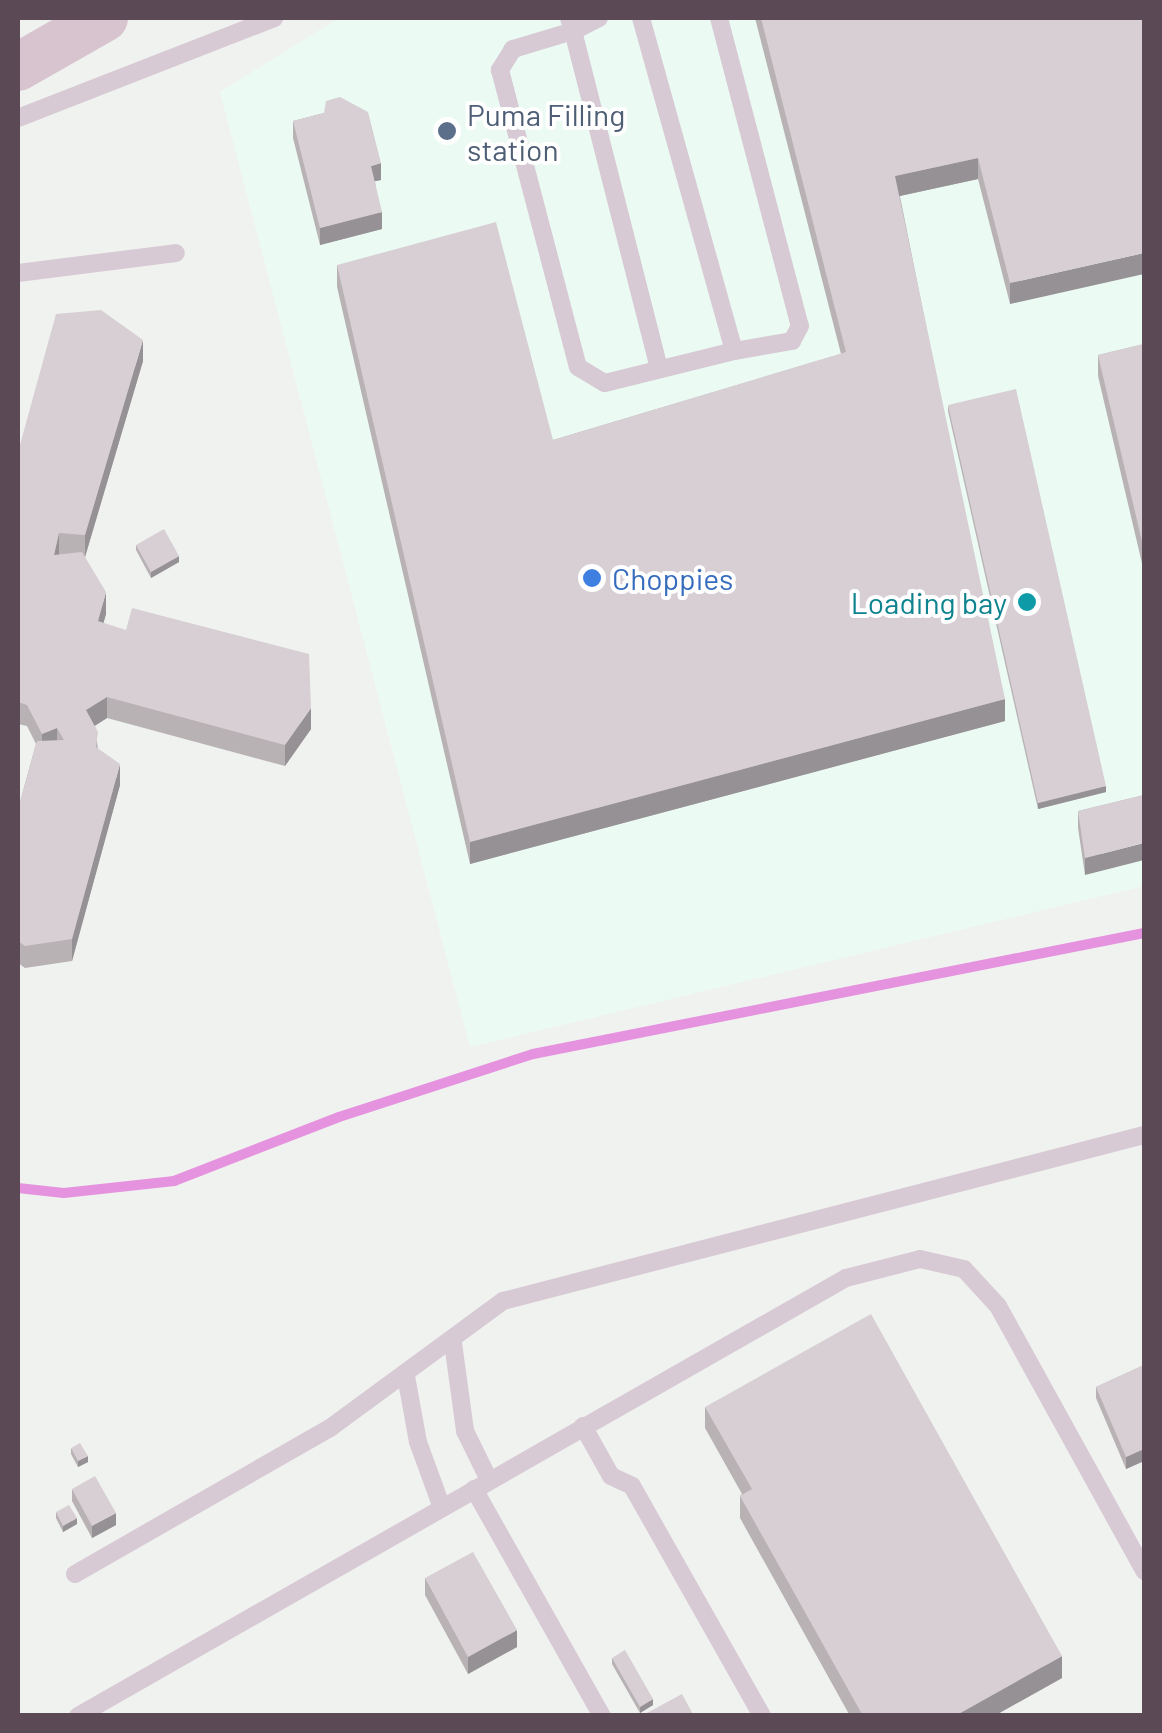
<!DOCTYPE html>
<style>
body{margin:0}
#map{position:relative;width:1162px;height:1733px;overflow:hidden;background:#f0f2f0;font-family:Barlow,sans-serif}
div>[style]{position:absolute}
.commercial>*{inset:0;background:#ebfbf4}
.stream>*{height:10px;margin:-5px;padding:0 5px;transform-origin:5px;border-radius:5px;background:#e592df}
.lane>*{height:18px;margin:-9px;padding:0 9px;transform-origin:9px;border-radius:9px;background:#d8cad4}
.secondary>*{height:48px;margin:-24px;padding:0 24px;transform-origin:24px;border-radius:24px;background:#d7c4cf}
.wall>*{inset:0;background:#b9b2b5}
.shaded-wall>*{inset:0;background:#969194}
.building>*{inset:0;background:#d7cfd3}
.dots>*{width:28px;height:28px;translate:-50% -50%;box-sizing:border-box;border:5px solid #fff;border-radius:50%}
span{translate:-50% -50%;white-space:nowrap;text-align:center;line-height:1.15;-webkit-text-stroke:8px #fff;paint-order:stroke}
.service-label{font-size:30px;color:#4e5e75}
.left{translate:0 -50%;text-align:left}
.shop-label{font-size:30px;color:#366cbe}
.culture-label{font-size:30px;color:#0d838f}
.right{translate:-100% -50%;text-align:right}
.frame{position:absolute;inset:0;border:20px solid #5b4955;pointer-events:none}
</style>
<div id="map">
<div class="commercial">
<i style="clip-path:polygon(339px 18px,1144px 18px,1144px 886px,470px 1047px,220px 92px)"></i>
</div>
<div class="stream">
<i style="left:18px;top:1188px;width:46px;rotate:6.2deg"></i>
<i style="left:64px;top:1193px;width:111px;rotate:-6.2deg"></i>
<i style="left:174px;top:1181px;width:177px;rotate:-21.2deg"></i>
<i style="left:339px;top:1117px;width:204px;rotate:-18deg"></i>
<i style="left:533px;top:1054px;width:623px;rotate:-11.2deg"></i>
</div>
<div class="lane">
<i style="left:569px;top:18px;width:14px;rotate:73deg"></i>
<i style="left:573px;top:31px;width:63px;rotate:163.3deg"></i>
<i style="left:513px;top:49px;width:25px;rotate:122deg"></i>
<i style="left:500px;top:70px;width:307px;rotate:75.3deg"></i>
<i style="left:578px;top:367px;width:31px;rotate:31deg"></i>
<i style="left:605px;top:383px;width:133px;rotate:-13.9deg"></i>
<i style="left:734px;top:351px;width:346px;rotate:-105.6deg"></i>
<i style="left:599px;top:18px;width:29px;rotate:153deg"></i>
<i style="left:573px;top:31px;width:348px;rotate:75.7deg"></i>
<i style="left:719px;top:18px;width:318px;rotate:75.3deg"></i>
<i style="left:800px;top:326px;width:17px;rotate:118deg"></i>
<i style="left:792px;top:341px;width:59px;rotate:170.2deg"></i>
<i style="left:18px;top:118px;width:275px;rotate:-21.3deg"></i>
<i style="left:18px;top:273px;width:159px;rotate:-7.2deg"></i>
<i style="left:453px;top:1343px;width:89px;rotate:82.2deg"></i>
<i style="left:465px;top:1431px;width:55px;rotate:63.9deg"></i>
<i style="left:406px;top:1376px;width:67px;rotate:79.7deg"></i>
<i style="left:418px;top:1442px;width:70px;rotate:70deg"></i>
<i style="left:583px;top:1426px;width:57px;rotate:60.8deg"></i>
<i style="left:611px;top:1476px;width:23px;rotate:25deg"></i>
<i style="left:632px;top:1486px;width:264px;rotate:60.5deg"></i>
<i style="left:474px;top:1489px;width:261px;rotate:60.6deg"></i>
<i style="left:75px;top:1574px;width:294px;rotate:-29.8deg"></i>
<i style="left:330px;top:1428px;width:215px;rotate:-36.3deg"></i>
<i style="left:503px;top:1301px;width:662px;rotate:-14.52deg"></i>
<i style="left:78px;top:1716px;width:884px;rotate:-29.7deg"></i>
<i style="left:846px;top:1278px;width:76px;rotate:-14.4deg"></i>
<i style="left:920px;top:1259px;width:45px;rotate:12.8deg"></i>
<i style="left:964px;top:1269px;width:50px;rotate:47.4deg"></i>
<i style="left:998px;top:1306px;width:303px;rotate:61.1deg"></i>
</div>
<div class="secondary">
<i style="left:18px;top:67px;width:99px;rotate:-29.7deg"></i>
</div>
<div class="wall">
<i style="clip-path:polygon(755px 18px,1144px 18px,1010px 304px,978px 179px,900px 196px,1005px 721px,470px 864px,337px 287px,337px 265px,553px 440px,841px 354px)"></i>
<i style="clip-path:polygon(324px 113px,381px 180px,375px 181px,382px 229px,320px 245px,293px 138px,293px 121px)"></i>
<i style="clip-path:polygon(1144px 344px,1144px 572px,1098px 376px,1098px 355px)"></i>
<i style="clip-path:polygon(143px 361px,85px 557px,106px 614px,103px 623px,311px 729px,285px 766px,107px 718px,95px 726px,98px 749px,120px 785px,72px 961px,25px 968px,18px 963px,18px 809px,36px 744px,27px 726px,18px 724px,18px 452px)"></i>
<i style="clip-path:polygon(948px 405px,1106px 792px,1038px 809px,948px 411px)"></i>
<i style="clip-path:polygon(136px 545px,179px 562px,151px 578px,136px 550px)"></i>
<i style="clip-path:polygon(1144px 795px,1085px 875px,1078px 828px,1078px 811px)"></i>
<i style="clip-path:polygon(1144px 1365px,1144px 1461px,1126px 1469px,1096px 1398px,1096px 1387px)"></i>
<i style="clip-path:polygon(705px 1407px,1062px 1678px,994px 1716px,850px 1716px,740px 1518px,740px 1496px,742px 1494px,705px 1428px)"></i>
<i style="clip-path:polygon(71px 1448px,88px 1462px,78px 1467px,71px 1454px)"></i>
<i style="clip-path:polygon(72px 1489px,116px 1525px,92px 1538px,72px 1501px)"></i>
<i style="clip-path:polygon(56px 1512px,77px 1524px,63px 1532px,56px 1518px)"></i>
<i style="clip-path:polygon(425px 1578px,517px 1647px,468px 1674px,425px 1595px)"></i>
<i style="clip-path:polygon(612px 1658px,653px 1705px,640px 1713px,612px 1664px)"></i>
</div>
<div class="shaded-wall">
<i style="clip-path:polygon(978px 158px,978px 179px,895px 197px,895px 176px)"></i>
<i style="clip-path:polygon(381px 163px,381px 180px,371px 182px,371px 166px)"></i>
<i style="clip-path:polygon(382px 212px,382px 229px,320px 245px,320px 228px)"></i>
<i style="clip-path:polygon(1144px 253px,1144px 274px,1010px 304px,1010px 283px)"></i>
<i style="clip-path:polygon(143px 340px,143px 361px,85px 557px,85px 535px)"></i>
<i style="clip-path:polygon(59px 533px,59px 555px,54px 555px)"></i>
<i style="clip-path:polygon(179px 556px,179px 562px,151px 578px,151px 572px)"></i>
<i style="clip-path:polygon(106px 592px,106px 614px,98px 643px,98px 621px)"></i>
<i style="clip-path:polygon(107px 697px,107px 718px,86px 731px,86px 710px)"></i>
<i style="clip-path:polygon(1005px 699px,1005px 721px,470px 864px,470px 842px)"></i>
<i style="clip-path:polygon(311px 708px,311px 729px,285px 766px,285px 745px)"></i>
<i style="clip-path:polygon(57px 728px,57px 750px,42px 756px,42px 734px)"></i>
<i style="clip-path:polygon(120px 764px,120px 785px,72px 961px,72px 939px)"></i>
<i style="clip-path:polygon(1106px 786px,1106px 792px,1038px 809px,1038px 803px)"></i>
<i style="clip-path:polygon(1144px 843px,1144px 860px,1085px 875px,1085px 858px)"></i>
<i style="clip-path:polygon(1144px 1449px,1144px 1461px,1126px 1469px,1126px 1457px)"></i>
<i style="clip-path:polygon(88px 1456px,88px 1462px,78px 1467px,78px 1461px)"></i>
<i style="clip-path:polygon(116px 1513px,116px 1525px,92px 1538px,92px 1526px)"></i>
<i style="clip-path:polygon(77px 1518px,77px 1524px,63px 1532px,63px 1526px)"></i>
<i style="clip-path:polygon(517px 1630px,517px 1647px,468px 1674px,468px 1657px)"></i>
<i style="clip-path:polygon(1062px 1656px,1062px 1678px,994px 1716px,955px 1716px)"></i>
<i style="clip-path:polygon(653px 1699px,653px 1705px,640px 1713px,640px 1707px)"></i>
</div>
<div class="building">
<i style="clip-path:polygon(761px 18px,1144px 18px,1144px 253px,1010px 283px,978px 158px,895px 176px,1005px 699px,470px 842px,337px 265px,496px 222px,553px 440px,846px 352px)"></i>
<i style="clip-path:polygon(340px 97px,368px 112px,381px 163px,371px 166px,382px 212px,320px 228px,293px 121px,324px 113px,326px 101px)"></i>
<i style="clip-path:polygon(101px 310px,143px 340px,85px 535px,59px 533px,54px 555px,82px 552px,106px 592px,98px 621px,126px 630px,132px 608px,309px 654px,311px 708px,285px 745px,107px 697px,86px 710px,98px 732px,96px 747px,120px 764px,72px 939px,25px 946px,18px 941px,18px 809px,37px 741px,64px 740px,57px 728px,42px 734px,27px 705px,18px 702px,18px 452px,56px 314px)"></i>
<i style="clip-path:polygon(1144px 344px,1144px 550px,1098px 355px)"></i>
<i style="clip-path:polygon(1016px 389px,1106px 786px,1038px 803px,948px 405px)"></i>
<i style="clip-path:polygon(164px 529px,179px 556px,151px 572px,136px 545px)"></i>
<i style="clip-path:polygon(1144px 795px,1144px 843px,1085px 858px,1078px 811px)"></i>
<i style="clip-path:polygon(871px 1314px,1062px 1656px,955px 1716px,863px 1716px,740px 1496px,752px 1489px,705px 1407px)"></i>
<i style="clip-path:polygon(1144px 1365px,1144px 1449px,1126px 1457px,1096px 1387px)"></i>
<i style="clip-path:polygon(80px 1443px,88px 1456px,78px 1461px,71px 1448px)"></i>
<i style="clip-path:polygon(95px 1476px,116px 1513px,92px 1526px,72px 1489px)"></i>
<i style="clip-path:polygon(69px 1505px,77px 1518px,63px 1526px,56px 1512px)"></i>
<i style="clip-path:polygon(473px 1552px,517px 1630px,468px 1657px,425px 1578px)"></i>
<i style="clip-path:polygon(625px 1650px,653px 1699px,640px 1707px,612px 1658px)"></i>
<i style="clip-path:polygon(682px 1694px,694px 1716px,649px 1716px,647px 1713px)"></i>
</div>
<div class="dots">
<i style="left:447px;top:131px;background:#5c6f8a"></i>
<i style="left:592px;top:578px;background:#3f7fe0"></i>
<i style="left:1027px;top:602px;background:#0f9aa8"></i>
</div>
<div class="service-label">
<span class="left" style="left:467px;top:131px">Puma Filling<br>station</span>
</div>
<div class="shop-label">
<span class="left" style="left:612px;top:578px">Choppies</span>
</div>
<div class="culture-label">
<span class="right" style="left:1007px;top:602px">Loading bay</span>
</div>
<div class="frame"></div>
</div>
